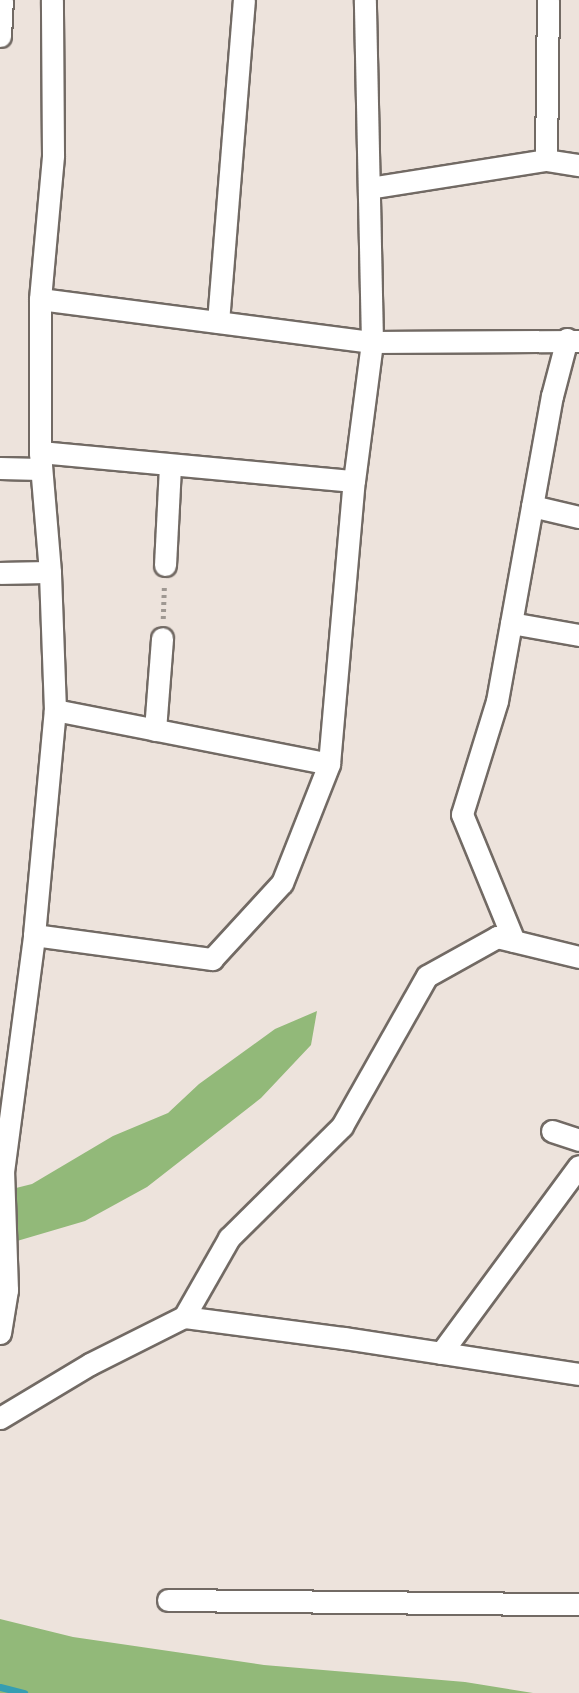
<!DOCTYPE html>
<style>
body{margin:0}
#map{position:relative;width:579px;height:1693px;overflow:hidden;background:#ede3dc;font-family:"Crimson Pro",serif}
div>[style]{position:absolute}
.forest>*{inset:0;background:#92b979}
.stream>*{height:7px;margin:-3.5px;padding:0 3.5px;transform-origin:3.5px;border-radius:3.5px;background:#359eb2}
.path>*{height:4.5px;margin-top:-2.25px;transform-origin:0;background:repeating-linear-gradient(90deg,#9f9892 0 3.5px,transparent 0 7px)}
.roads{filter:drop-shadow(2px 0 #726a64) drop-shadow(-2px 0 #726a64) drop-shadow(0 2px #726a64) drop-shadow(0 -2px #726a64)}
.street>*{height:21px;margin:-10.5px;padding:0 10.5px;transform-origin:10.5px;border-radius:10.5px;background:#fff}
span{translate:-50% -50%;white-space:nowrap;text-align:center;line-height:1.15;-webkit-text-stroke:7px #faf1e9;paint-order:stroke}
</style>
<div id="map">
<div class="forest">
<i style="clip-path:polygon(317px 1011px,311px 1045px,261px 1098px,147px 1187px,85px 1221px,0 1246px,0 1192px,32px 1184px,113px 1136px,168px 1113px,199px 1084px,275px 1029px)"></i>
<i style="clip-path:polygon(0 1619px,73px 1637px,264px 1665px,465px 1682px,533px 1693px,0 1693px)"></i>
</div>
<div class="stream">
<i style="left:0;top:1687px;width:25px;rotate:14deg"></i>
</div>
<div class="path">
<i style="left:163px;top:619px;width:33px;rotate:-88deg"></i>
</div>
<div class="roads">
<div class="street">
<i style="left:0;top:36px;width:36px;rotate:-87deg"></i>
<i style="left:546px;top:160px;width:160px;rotate:-89.3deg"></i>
<i style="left:369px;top:188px;width:179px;rotate:-9deg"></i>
<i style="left:546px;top:160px;width:33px;rotate:9deg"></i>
<i style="left:40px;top:299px;width:335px;rotate:7.4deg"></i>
<i style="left:372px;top:342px;width:207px;rotate:-0.3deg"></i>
<i style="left:218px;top:322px;width:323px;rotate:-85.4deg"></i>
<i style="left:40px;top:452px;width:315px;rotate:5.3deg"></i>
<i style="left:0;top:468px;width:40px;rotate:1.4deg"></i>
<i style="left:532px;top:506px;width:48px;rotate:13.2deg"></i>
<i style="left:165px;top:565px;width:100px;rotate:-87.1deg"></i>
<i style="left:0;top:573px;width:50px;rotate:-1.1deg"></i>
<i style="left:511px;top:623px;width:69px;rotate:10deg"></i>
<i style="left:55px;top:710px;width:279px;rotate:11.1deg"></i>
<i style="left:155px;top:730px;width:92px;rotate:-85.6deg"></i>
<i style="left:34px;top:935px;width:226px;rotate:-84.7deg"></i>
<i style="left:55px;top:710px;width:138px;rotate:-92.1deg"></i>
<i style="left:50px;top:572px;width:120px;rotate:-94.8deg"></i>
<i style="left:40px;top:452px;width:153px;rotate:-90deg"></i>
<i style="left:40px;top:299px;width:145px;rotate:-84.8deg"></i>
<i style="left:53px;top:155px;width:155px;rotate:-90.4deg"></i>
<i style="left:514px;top:941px;width:137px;rotate:-112.3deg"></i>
<i style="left:462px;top:814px;width:118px;rotate:-72.8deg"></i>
<i style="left:497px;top:701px;width:310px;rotate:-79.8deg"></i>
<i style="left:552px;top:396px;width:59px;rotate:-75.3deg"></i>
<i style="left:552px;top:1131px;width:28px;rotate:18deg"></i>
<i style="left:184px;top:1317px;width:91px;rotate:-60.3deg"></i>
<i style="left:229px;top:1238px;width:159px;rotate:-44.7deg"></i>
<i style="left:342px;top:1126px;width:172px;rotate:-60.5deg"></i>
<i style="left:427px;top:976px;width:80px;rotate:-29.1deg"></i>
<i style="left:497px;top:937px;width:84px;rotate:13.7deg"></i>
<i style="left:0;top:1333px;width:44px;rotate:-80.8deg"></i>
<i style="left:7px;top:1290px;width:118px;rotate:-91.9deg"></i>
<i style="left:3px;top:1172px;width:239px;rotate:-82.5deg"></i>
<i style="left:34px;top:935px;width:180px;rotate:7.7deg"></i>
<i style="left:212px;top:959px;width:103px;rotate:-47.4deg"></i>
<i style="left:282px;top:883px;width:128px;rotate:-68.4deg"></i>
<i style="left:329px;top:764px;width:284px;rotate:-85deg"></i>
<i style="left:354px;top:481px;width:140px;rotate:-82.6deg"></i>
<i style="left:372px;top:342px;width:342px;rotate:-91.2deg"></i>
<i style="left:441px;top:1353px;width:232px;rotate:-53.6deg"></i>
<i style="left:0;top:1418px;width:105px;rotate:-31deg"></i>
<i style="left:90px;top:1364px;width:105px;rotate:-26.6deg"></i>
<i style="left:184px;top:1317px;width:161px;rotate:7.5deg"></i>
<i style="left:344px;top:1338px;width:238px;rotate:8.7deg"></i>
<i style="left:168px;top:1600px;width:411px;rotate:0.6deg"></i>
</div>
</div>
</div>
